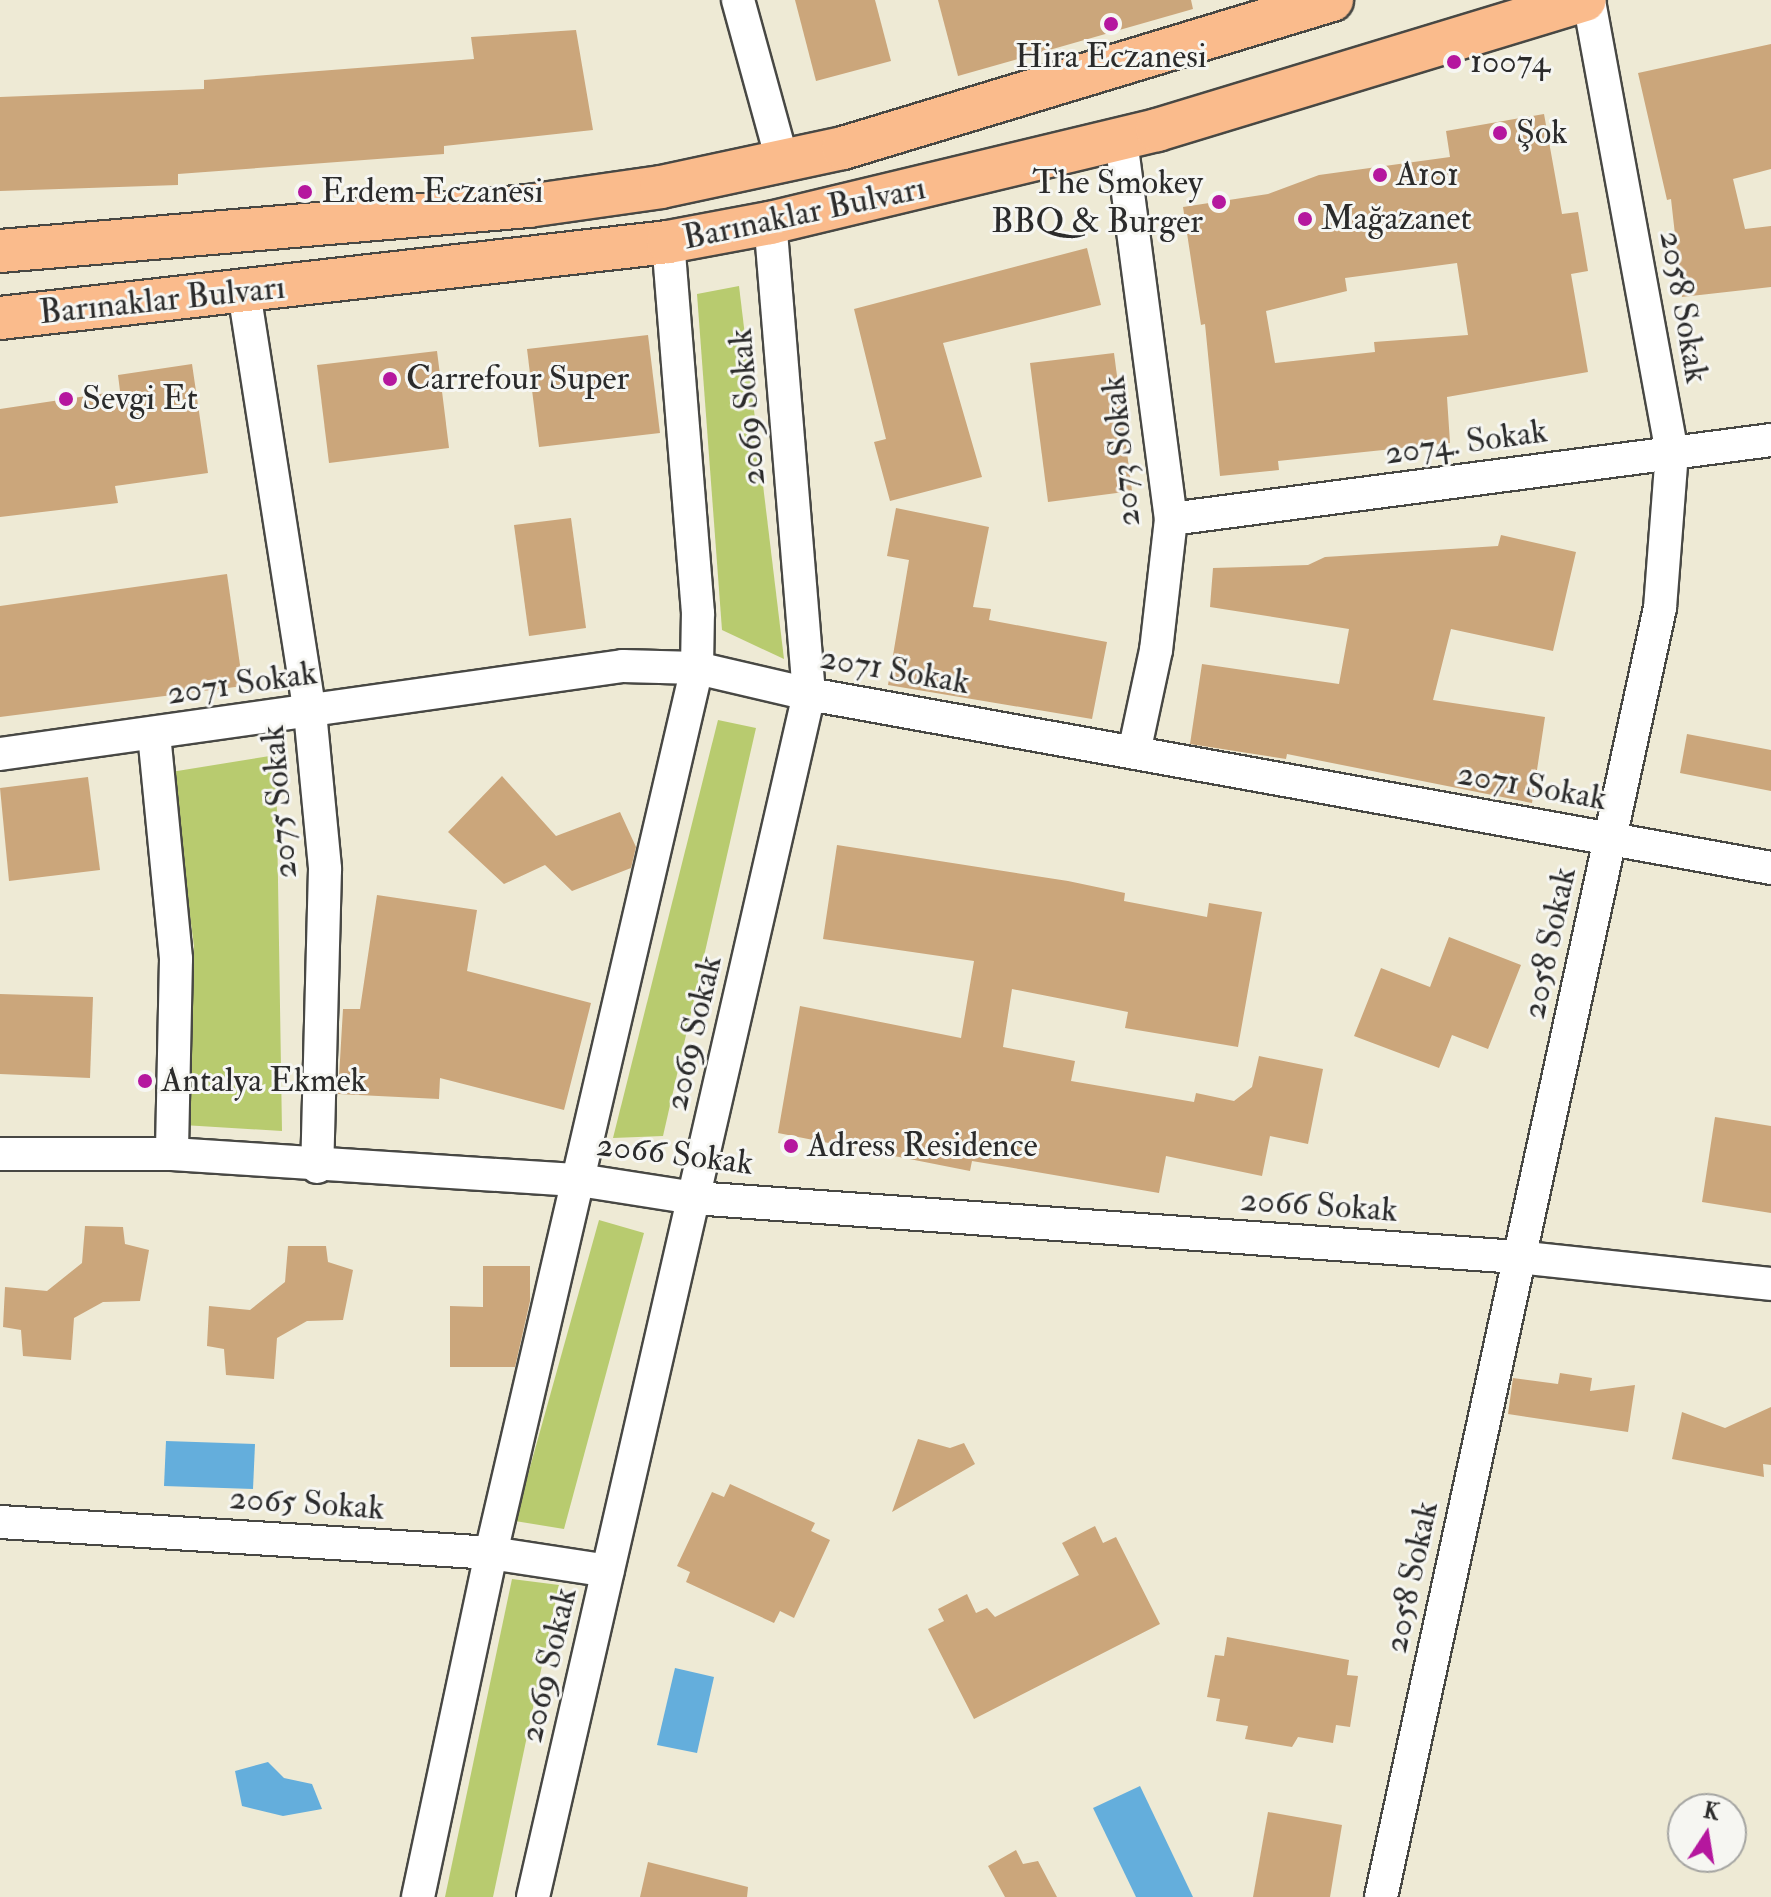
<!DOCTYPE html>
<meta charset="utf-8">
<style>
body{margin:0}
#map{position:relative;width:1771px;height:1897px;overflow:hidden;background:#eeead5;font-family:"IM FELL Double Pica",serif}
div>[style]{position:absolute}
.green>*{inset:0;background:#b8cb6f}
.water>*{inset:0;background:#64aedc}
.building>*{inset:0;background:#cba67b}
.roads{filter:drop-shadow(2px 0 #484844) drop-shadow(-2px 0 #484844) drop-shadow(0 2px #484844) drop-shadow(0 -2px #484844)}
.minor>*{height:32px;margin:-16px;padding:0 16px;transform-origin:16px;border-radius:16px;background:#fff}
.major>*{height:42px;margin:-21px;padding:0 21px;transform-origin:21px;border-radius:21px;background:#fabb8c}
.dots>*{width:22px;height:22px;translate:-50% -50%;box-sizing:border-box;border:4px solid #f6f6f2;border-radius:50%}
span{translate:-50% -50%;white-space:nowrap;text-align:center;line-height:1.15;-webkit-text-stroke:6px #f6f6f2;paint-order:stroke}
.poi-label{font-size:34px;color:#2b2b2b}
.left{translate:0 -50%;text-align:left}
.right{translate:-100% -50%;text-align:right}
.street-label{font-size:34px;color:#2b2b2b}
.north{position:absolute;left:1667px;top:1793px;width:80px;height:80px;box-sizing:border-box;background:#f6f6f2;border:2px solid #a5a5a2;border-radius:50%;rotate:12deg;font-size:22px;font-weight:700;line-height:32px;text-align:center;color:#2b2b2b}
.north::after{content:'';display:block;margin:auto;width:28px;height:36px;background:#b5179e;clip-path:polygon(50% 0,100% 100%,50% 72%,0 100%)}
</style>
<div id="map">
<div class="green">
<i style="clip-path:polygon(739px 286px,784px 659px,722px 630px,697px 294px)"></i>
<i style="clip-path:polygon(718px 720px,756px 728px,663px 1136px,613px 1138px)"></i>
<i style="clip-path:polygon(276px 755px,282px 1131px,183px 1125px,194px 946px,171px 772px)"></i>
<i style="clip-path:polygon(599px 1220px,644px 1233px,564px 1529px,515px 1521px)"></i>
<i style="clip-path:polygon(512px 1579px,559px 1585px,493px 1897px,445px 1897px)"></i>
</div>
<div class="water">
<i style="clip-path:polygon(166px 1441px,255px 1444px,253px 1489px,164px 1486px)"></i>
<i style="clip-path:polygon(675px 1668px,714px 1677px,697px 1753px,657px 1745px)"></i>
<i style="clip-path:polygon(268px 1762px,284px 1778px,312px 1784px,322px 1809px,283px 1816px,242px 1806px,235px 1771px)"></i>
<i style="clip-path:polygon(1140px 1786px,1193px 1897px,1136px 1897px,1093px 1808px)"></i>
</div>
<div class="building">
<i style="clip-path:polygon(795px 0,875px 0,891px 61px,816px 81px)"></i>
<i style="clip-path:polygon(938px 0,1191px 0,1193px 9px,958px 76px)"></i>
<i style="clip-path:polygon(576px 30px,593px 130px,444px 146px,444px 154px,178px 174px,178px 185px,0 191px,0 97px,204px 89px,204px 80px,474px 59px,471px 37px)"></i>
<i style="clip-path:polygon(1771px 44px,1771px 169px,1733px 179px,1745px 229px,1771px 226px,1771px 287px,1682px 297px,1671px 199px,1667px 200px,1638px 73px)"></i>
<i style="clip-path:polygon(evenodd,1544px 114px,1562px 214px,1578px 212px,1588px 271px,1571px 274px,1588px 372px,1447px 397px,1450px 443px,1278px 461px,1279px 470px,1220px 476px,1205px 324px,1201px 325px,1183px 207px,1268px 194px,1319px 175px,1450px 157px,1446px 131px,1544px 114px,1457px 263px,1468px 335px,1374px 342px,1375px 352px,1275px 363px,1266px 311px,1347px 291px,1345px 278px,1457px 263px)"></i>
<i style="clip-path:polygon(1087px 248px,1101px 305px,943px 343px,982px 477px,890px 501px,874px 442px,886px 439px,854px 309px)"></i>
<i style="clip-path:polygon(648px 335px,660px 433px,539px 447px,527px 349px)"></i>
<i style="clip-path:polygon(437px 351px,449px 448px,329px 463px,317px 365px)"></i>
<i style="clip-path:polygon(1114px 353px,1132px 491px,1048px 502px,1030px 363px)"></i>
<i style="clip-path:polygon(192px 364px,208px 473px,115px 486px,118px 503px,0 517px,0 409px,120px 391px,118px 375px)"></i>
<i style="clip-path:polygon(896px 508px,989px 527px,973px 607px,991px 609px,989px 620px,1107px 642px,1092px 719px,888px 685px,909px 560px,887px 556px)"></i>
<i style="clip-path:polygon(571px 518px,586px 628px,529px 636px,514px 525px)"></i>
<i style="clip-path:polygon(1501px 535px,1576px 552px,1553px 651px,1451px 629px,1433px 700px,1545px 717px,1532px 803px,1287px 754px,1286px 759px,1190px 744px,1202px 664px,1339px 684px,1349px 629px,1210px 607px,1213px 568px,1308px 565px,1325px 557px,1498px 546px)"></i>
<i style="clip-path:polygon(227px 574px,243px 686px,0 717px,0 606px)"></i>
<i style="clip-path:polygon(1687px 734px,1771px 750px,1771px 791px,1680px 773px)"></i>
<i style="clip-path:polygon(502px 776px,556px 836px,620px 812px,636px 847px,631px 868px,572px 891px,545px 865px,504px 884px,448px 832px)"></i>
<i style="clip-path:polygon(88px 777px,100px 870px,9px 881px,0 788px)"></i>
<i style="clip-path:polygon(837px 845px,1068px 881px,1125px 893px,1124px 901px,1207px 917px,1209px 903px,1262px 912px,1238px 1047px,1125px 1028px,1128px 1012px,1012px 989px,1003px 1047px,1075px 1061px,1071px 1081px,1194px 1102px,1196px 1093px,1234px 1101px,1252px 1087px,1259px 1056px,1323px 1069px,1308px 1144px,1270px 1136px,1262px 1176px,1166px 1156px,1159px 1193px,972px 1161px,970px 1171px,778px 1133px,800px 1006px,961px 1038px,974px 961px,823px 939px)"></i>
<i style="clip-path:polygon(377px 895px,477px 910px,467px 971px,591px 1003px,564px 1110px,440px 1078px,439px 1099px,338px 1094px,343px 1009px,360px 1009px)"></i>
<i style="clip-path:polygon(1449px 937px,1521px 965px,1488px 1049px,1452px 1035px,1439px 1068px,1354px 1036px,1381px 968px,1430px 987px)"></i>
<i style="clip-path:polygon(0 994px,93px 997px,90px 1078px,0 1074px)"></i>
<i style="clip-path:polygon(1715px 1117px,1771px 1126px,1771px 1213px,1702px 1202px)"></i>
<i style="clip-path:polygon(85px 1226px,123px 1227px,125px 1244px,149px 1250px,140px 1301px,103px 1302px,74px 1318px,71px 1360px,23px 1356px,21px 1330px,3px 1327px,5px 1287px,47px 1291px,82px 1263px)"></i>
<i style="clip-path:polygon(288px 1246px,326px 1246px,328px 1262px,353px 1270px,343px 1320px,307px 1321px,277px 1338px,274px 1379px,226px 1375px,224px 1349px,207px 1346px,209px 1306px,250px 1310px,285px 1282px)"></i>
<i style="clip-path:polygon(483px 1266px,530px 1266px,530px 1301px,515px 1367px,450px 1367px,450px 1306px,483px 1307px)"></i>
<i style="clip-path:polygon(1560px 1373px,1592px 1378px,1590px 1391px,1635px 1385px,1628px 1432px,1508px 1414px,1513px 1378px,1558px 1384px)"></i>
<i style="clip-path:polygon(1771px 1407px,1771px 1465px,1763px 1464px,1764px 1477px,1672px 1459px,1682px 1412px,1725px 1428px)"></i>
<i style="clip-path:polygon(918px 1439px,950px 1448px,964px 1443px,975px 1464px,892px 1512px)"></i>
<i style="clip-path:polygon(730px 1484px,815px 1523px,811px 1531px,830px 1540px,794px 1618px,780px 1611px,774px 1623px,686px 1582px,690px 1572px,677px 1566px,712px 1492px,724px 1497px)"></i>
<i style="clip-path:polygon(1095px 1526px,1103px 1543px,1116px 1537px,1160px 1624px,974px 1719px,928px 1629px,944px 1621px,938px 1609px,967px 1594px,976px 1613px,987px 1608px,995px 1617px,1079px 1575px,1062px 1543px)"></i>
<i style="clip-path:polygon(1227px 1637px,1349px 1660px,1347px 1675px,1358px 1676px,1350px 1727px,1336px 1725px,1333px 1743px,1298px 1737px,1292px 1747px,1245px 1739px,1248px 1726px,1216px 1721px,1220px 1699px,1207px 1697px,1215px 1655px,1224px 1656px)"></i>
<i style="clip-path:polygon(1268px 1812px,1342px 1825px,1330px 1897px,1253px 1897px)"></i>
<i style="clip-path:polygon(1016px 1850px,1023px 1864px,1038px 1861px,1057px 1897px,1005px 1897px,988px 1866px)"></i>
<i style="clip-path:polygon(648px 1862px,748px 1887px,747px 1897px,640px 1897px)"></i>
</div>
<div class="roads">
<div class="minor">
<i style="left:738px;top:0;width:169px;rotate:74.6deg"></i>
<i style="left:1121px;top:140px;width:382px;rotate:82.5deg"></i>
<i style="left:1171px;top:519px;width:132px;rotate:96.5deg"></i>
<i style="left:1156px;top:650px;width:105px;rotate:102.1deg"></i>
<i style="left:244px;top:292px;width:425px;rotate:81.1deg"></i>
<i style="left:310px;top:712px;width:158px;rotate:84.5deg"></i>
<i style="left:325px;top:869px;width:298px;rotate:91.5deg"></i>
<i style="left:1171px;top:519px;width:605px;rotate:-7.5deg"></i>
<i style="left:154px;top:734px;width:226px;rotate:84.4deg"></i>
<i style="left:176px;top:959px;width:195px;rotate:91.2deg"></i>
<i style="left:0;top:754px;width:629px;rotate:-8.04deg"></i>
<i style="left:623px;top:666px;width:74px;rotate:1.5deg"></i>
<i style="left:697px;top:668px;width:115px;rotate:13.1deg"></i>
<i style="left:809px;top:694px;width:978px;rotate:10.25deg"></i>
<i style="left:0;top:1154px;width:172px"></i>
<i style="left:172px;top:1154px;width:408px;rotate:3.7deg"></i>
<i style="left:579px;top:1180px;width:116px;rotate:8.9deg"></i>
<i style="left:694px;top:1198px;width:826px;rotate:4.1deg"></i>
<i style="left:1518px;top:1257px;width:254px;rotate:6.1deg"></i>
<i style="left:0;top:1522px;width:492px;rotate:3.6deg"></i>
<i style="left:491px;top:1553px;width:118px;rotate:8.7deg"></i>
<i style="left:418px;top:1897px;width:352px;rotate:-78deg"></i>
<i style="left:491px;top:1553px;width:909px;rotate:-76.9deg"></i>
<i style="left:697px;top:668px;width:55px;rotate:-89deg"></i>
<i style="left:698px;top:613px;width:372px;rotate:-94.6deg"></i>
<i style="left:533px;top:1897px;width:1234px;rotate:-77.08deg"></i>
<i style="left:809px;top:694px;width:473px;rotate:-94.7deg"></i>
<i style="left:1381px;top:1897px;width:1319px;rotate:-77.79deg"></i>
<i style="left:1660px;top:608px;width:155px;rotate:-85.6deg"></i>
<i style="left:1672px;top:453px;width:461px;rotate:-100.4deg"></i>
</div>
<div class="major">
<i style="left:0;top:251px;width:530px;rotate:-4.87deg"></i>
<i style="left:528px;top:206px;width:134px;rotate:-8.1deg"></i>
<i style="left:661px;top:187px;width:186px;rotate:-12.1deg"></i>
<i style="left:843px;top:148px;width:511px;rotate:-16.84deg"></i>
<i style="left:0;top:318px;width:672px;rotate:-6.49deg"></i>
<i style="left:668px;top:242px;width:104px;rotate:-10.6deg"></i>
<i style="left:770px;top:223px;width:398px;rotate:-13.5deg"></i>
<i style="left:1157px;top:130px;width:447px;rotate:-16.9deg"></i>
</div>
</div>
<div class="dots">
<i style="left:1111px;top:24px;background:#b5179e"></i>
<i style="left:1454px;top:62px;background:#b5179e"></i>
<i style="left:1500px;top:133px;background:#b5179e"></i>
<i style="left:1380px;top:175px;background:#b5179e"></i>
<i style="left:305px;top:192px;background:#b5179e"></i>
<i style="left:1219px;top:202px;background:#b5179e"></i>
<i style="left:1305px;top:219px;background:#b5179e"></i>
<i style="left:390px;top:379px;background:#b5179e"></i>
<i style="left:66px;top:399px;background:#b5179e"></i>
<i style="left:145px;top:1081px;background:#b5179e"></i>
<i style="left:791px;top:1146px;background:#b5179e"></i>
</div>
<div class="poi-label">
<span style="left:1111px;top:57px">Hira Eczanesi</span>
<span class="left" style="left:1470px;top:62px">10074</span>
<span class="left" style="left:1516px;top:133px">Şok</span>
<span class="left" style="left:1396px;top:175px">A101</span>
<span class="right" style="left:1203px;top:202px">The Smokey<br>BBQ &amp; Burger</span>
<span class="left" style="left:321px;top:192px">Erdem Eczanesi</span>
<span class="left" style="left:1321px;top:219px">Mağazanet</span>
<span class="left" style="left:406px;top:379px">Carrefour Super</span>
<span class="left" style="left:82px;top:399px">Sevgi Et</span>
<span class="left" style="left:161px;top:1081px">Antalya Ekmek</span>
<span class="left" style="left:807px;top:1146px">Adress Residence</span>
</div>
<div class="street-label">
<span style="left:804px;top:213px;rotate:-12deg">Barınaklar Bulvarı</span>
<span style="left:162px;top:300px;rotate:-6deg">Barınaklar Bulvarı</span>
<span style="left:1684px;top:307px;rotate:80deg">2058 Sokak</span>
<span style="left:747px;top:407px;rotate:-95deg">2069 Sokak</span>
<span style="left:1466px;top:442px;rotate:-8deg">2074. Sokak</span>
<span style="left:1121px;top:451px;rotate:-96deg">2073 Sokak</span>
<span style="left:895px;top:670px;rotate:10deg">2071 Sokak</span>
<span style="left:242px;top:683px;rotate:-8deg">2071 Sokak</span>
<span style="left:1532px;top:786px;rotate:10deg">2071 Sokak</span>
<span style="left:279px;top:802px;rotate:-95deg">2075 Sokak</span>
<span style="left:1549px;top:943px;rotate:-78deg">2058 Sokak</span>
<span style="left:693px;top:1033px;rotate:-77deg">2069 Sokak</span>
<span style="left:675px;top:1154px;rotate:7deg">2066 Sokak</span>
<span style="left:1319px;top:1205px;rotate:4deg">2066 Sokak</span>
<span style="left:307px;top:1503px;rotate:4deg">2065 Sokak</span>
<span style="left:1411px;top:1577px;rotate:-78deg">2058 Sokak</span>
<span style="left:548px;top:1665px;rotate:-77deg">2069 Sokak</span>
</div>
<div class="north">K</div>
</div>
